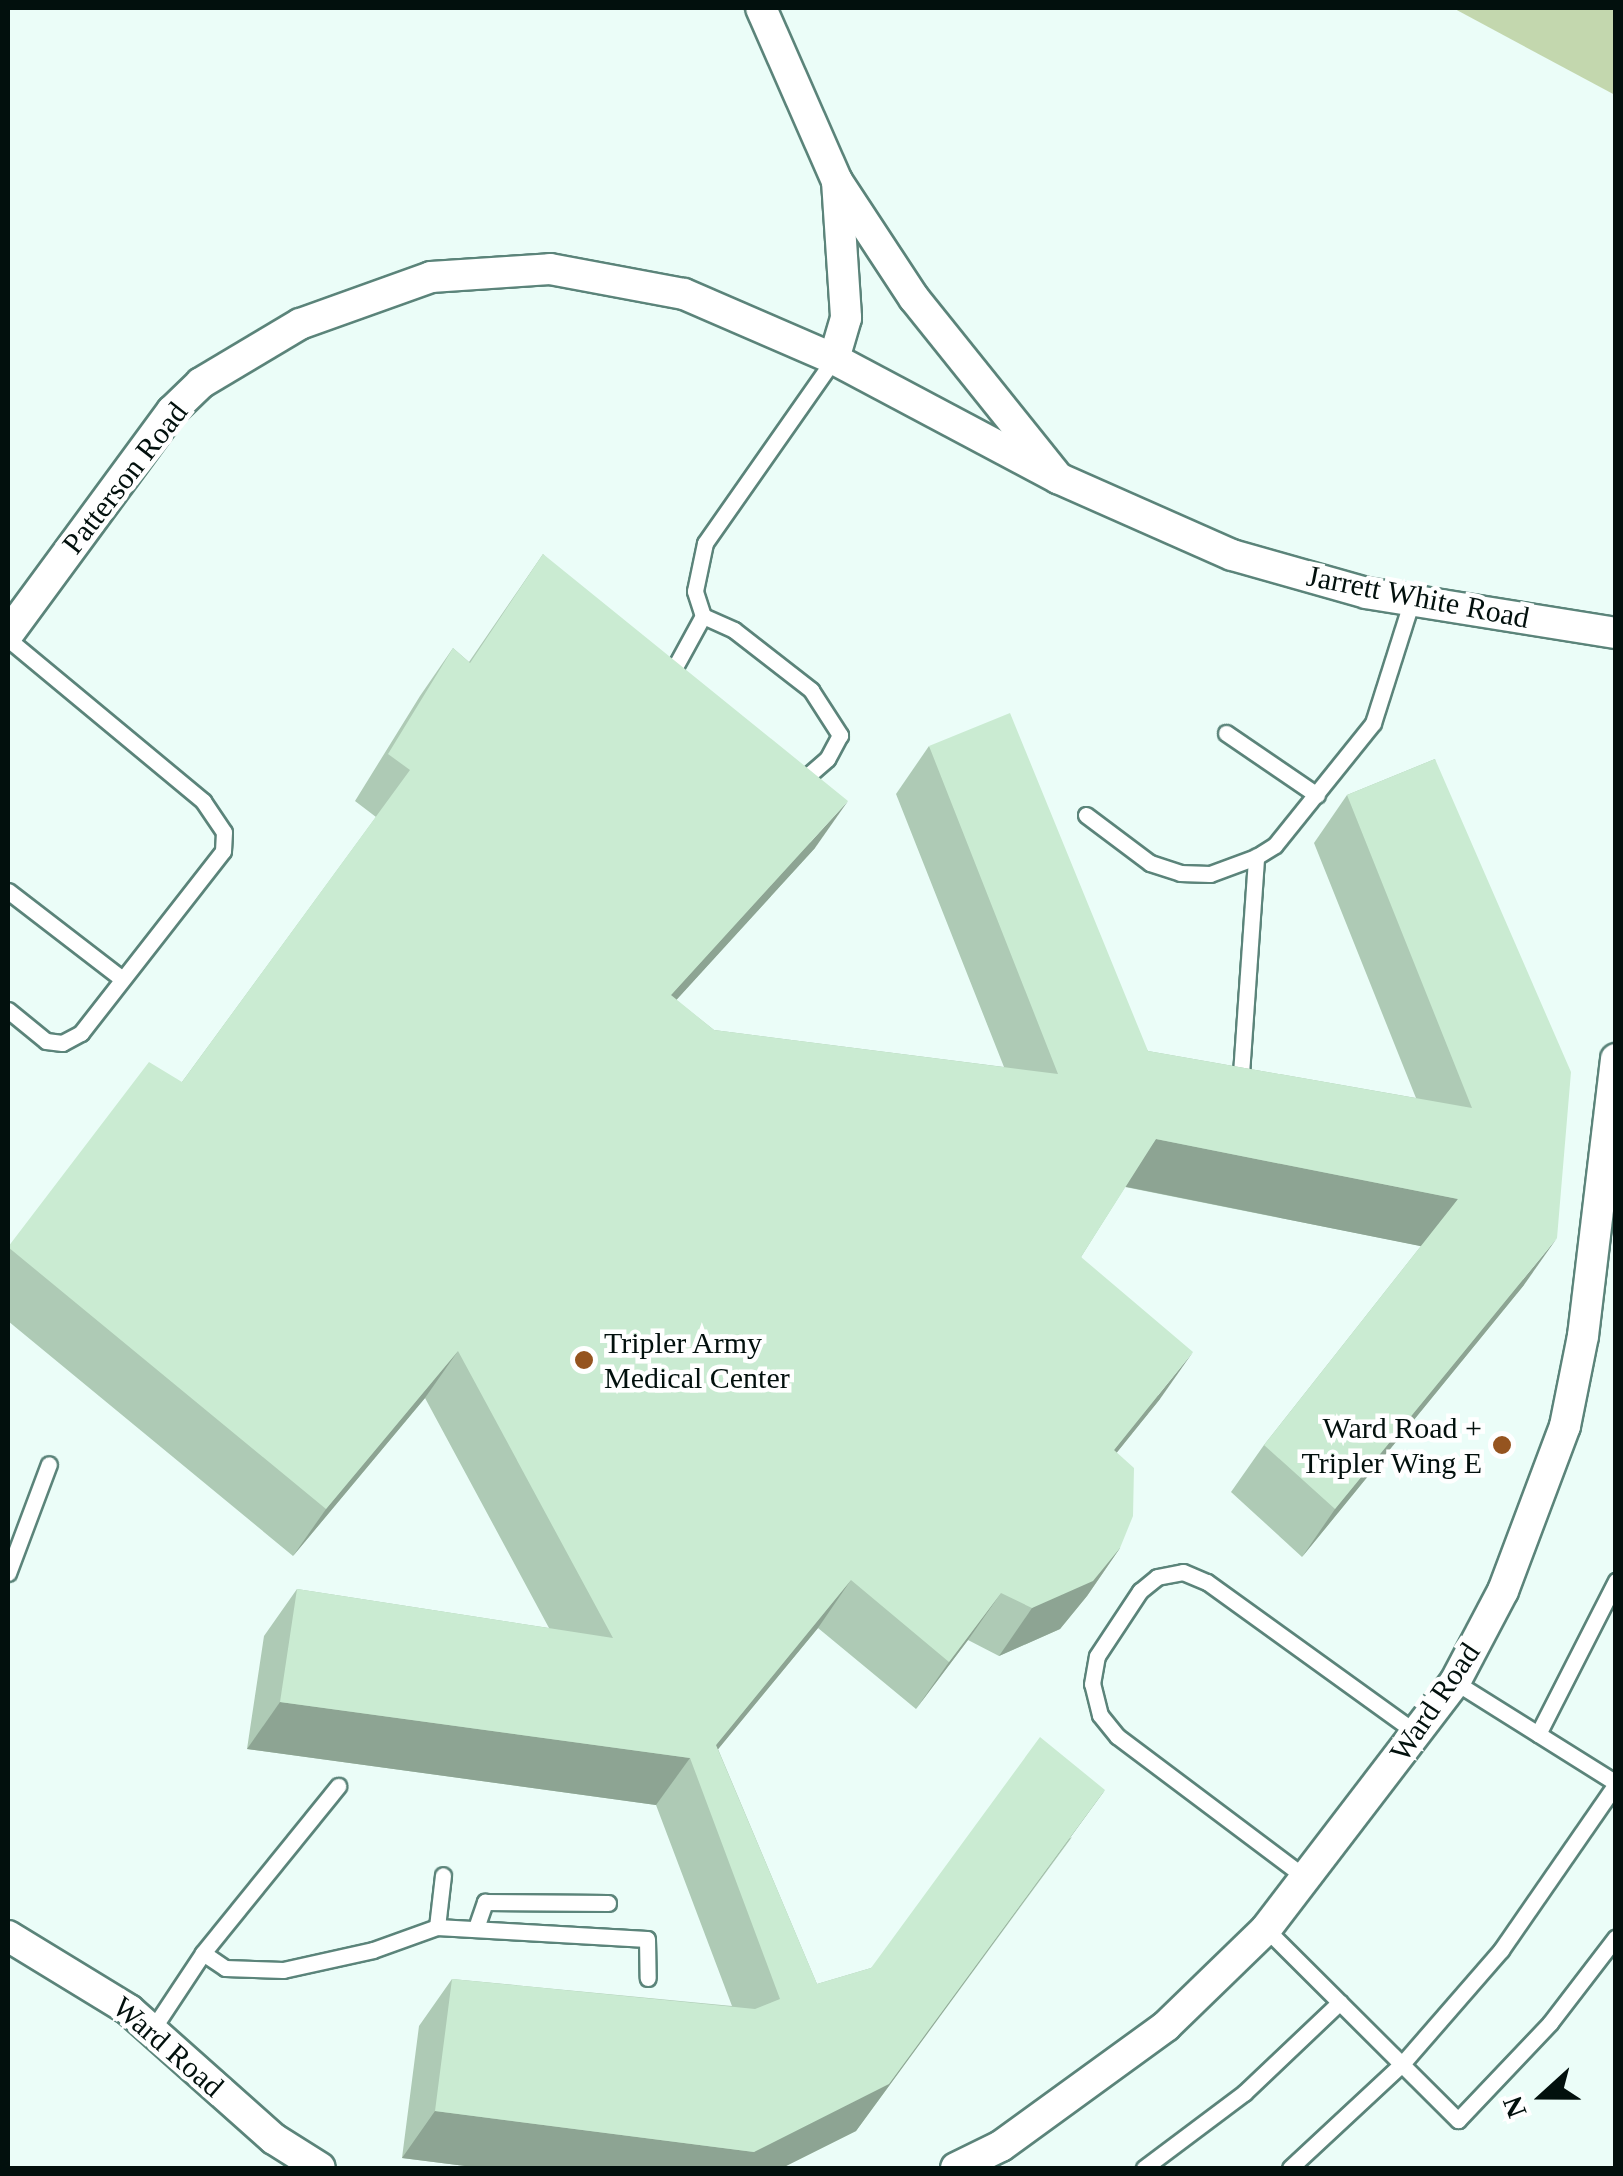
<!DOCTYPE html>
<style>
body{margin:0}
#map{position:relative;width:1623px;height:2176px;overflow:hidden;background:#ebfdf8;font-family:"Times New Roman",serif}
div>[style]{position:absolute}
.green>*{inset:0;background:#c3d7ae}
.roads{filter:drop-shadow(2px 0 #5b847a) drop-shadow(-2px 0 #5b847a) drop-shadow(0 2px #5b847a) drop-shadow(0 -2px #5b847a)}
.lane>*{height:15px;margin:-7.5px;padding:0 7.5px;transform-origin:7.5px;border-radius:7.5px;background:#fff}
.street>*{height:30px;margin:-15px;padding:0 15px;transform-origin:15px;border-radius:15px;background:#fff}
.wall>*{inset:0;background:#aecab5}
.shaded-wall>*{inset:0;background:#8da493}
.building>*{inset:0;background:#caebd2}
.dots>*{width:28px;height:28px;translate:-50% -50%;box-sizing:border-box;border:5px solid #fff;border-radius:50%}
span{translate:-50% -50%;white-space:nowrap;text-align:center;line-height:1.15;-webkit-text-stroke:9px #fff;paint-order:stroke}
.street-label{font-size:30px;color:#02100d}
.poi-label{font-size:30px;color:#02100d}
.left{translate:0 -50%;text-align:left}
.right{translate:-100% -50%;text-align:right}
.frame{position:absolute;inset:0;border:10px solid #02100d;pointer-events:none}
.north{position:absolute;left:1493px;top:2046px;width:100px;height:100px;-webkit-text-stroke:8px #fff;paint-order:stroke;rotate:249deg;font-size:28px;font-weight:700;line-height:40px;text-align:center;color:#02100d}
.north::after{content:'';display:block;margin:auto;width:35px;height:45px;background:#02100d;clip-path:polygon(50% 0,100% 100%,50% 72%,0 100%)}
</style>
<div id="map">
<div class="green">
<i style="clip-path:polygon(1453px 8px,1615px 8px,1615px 95px)"></i>
</div>
<div class="roads">
<div class="lane">
<i style="left:703px;top:616px;width:34px;rotate:24deg"></i>
<i style="left:734px;top:630px;width:98px;rotate:37.9deg"></i>
<i style="left:811px;top:690px;width:54px;rotate:57.2deg"></i>
<i style="left:840px;top:735px;width:27px;rotate:118deg"></i>
<i style="left:827px;top:759px;width:37px;rotate:139deg"></i>
<i style="left:8px;top:639px;width:254px;rotate:39.7deg"></i>
<i style="left:203px;top:801px;width:37px;rotate:56deg"></i>
<i style="left:224px;top:832px;width:19px;rotate:93deg"></i>
<i style="left:223px;top:851px;width:231px;rotate:128deg"></i>
<i style="left:81px;top:1033px;width:21px;rotate:152deg"></i>
<i style="left:62px;top:1043px;width:16px;rotate:-173deg"></i>
<i style="left:46px;top:1041px;width:49px;rotate:-140.8deg"></i>
<i style="left:669px;top:678px;width:71px;rotate:-61.3deg"></i>
<i style="left:703px;top:616px;width:26px;rotate:-108deg"></i>
<i style="left:695px;top:591px;width:49px;rotate:-78.2deg"></i>
<i style="left:705px;top:543px;width:225px;rotate:-55deg"></i>
<i style="left:1226px;top:733px;width:110px;rotate:34.3deg"></i>
<i style="left:1086px;top:815px;width:80px;rotate:36.9deg"></i>
<i style="left:1150px;top:863px;width:32px;rotate:18deg"></i>
<i style="left:1180px;top:873px;width:30px;rotate:2deg"></i>
<i style="left:1210px;top:874px;width:49px;rotate:-20.3deg"></i>
<i style="left:1256px;top:857px;width:22px;rotate:-32deg"></i>
<i style="left:1275px;top:845px;width:156px;rotate:-51.2deg"></i>
<i style="left:1373px;top:723px;width:129px;rotate:-72.4deg"></i>
<i style="left:8px;top:891px;width:143px;rotate:37.6deg"></i>
<i style="left:1240px;top:1088px;width:232px;rotate:-86deg"></i>
<i style="left:8px;top:1573px;width:116px;rotate:-69.4deg"></i>
<i style="left:1455px;top:1682px;width:190px;rotate:32.1deg"></i>
<i style="left:1538px;top:1734px;width:172px;rotate:-63deg"></i>
<i style="left:1306px;top:1878px;width:236px;rotate:-143.1deg"></i>
<i style="left:1117px;top:1736px;width:27px;rotate:-129deg"></i>
<i style="left:1100px;top:1715px;width:32px;rotate:-104deg"></i>
<i style="left:1092px;top:1684px;width:28px;rotate:-80deg"></i>
<i style="left:1097px;top:1656px;width:78px;rotate:-56.5deg"></i>
<i style="left:1140px;top:1591px;width:22px;rotate:-39deg"></i>
<i style="left:1157px;top:1577px;width:26px;rotate:-11deg"></i>
<i style="left:1183px;top:1572px;width:26px;rotate:23deg"></i>
<i style="left:1207px;top:1582px;width:258px;rotate:35.8deg"></i>
<i style="left:437px;top:1927px;width:210px;rotate:3.3deg"></i>
<i style="left:647px;top:1939px;width:39px;rotate:89deg"></i>
<i style="left:476px;top:1928px;width:28px;rotate:-71deg"></i>
<i style="left:485px;top:1902px;width:123px;rotate:0.5deg"></i>
<i style="left:1266px;top:1929px;width:271px;rotate:44.9deg"></i>
<i style="left:1458px;top:2120px;width:134px;rotate:-46.5deg"></i>
<i style="left:1550px;top:2023px;width:108px;rotate:-52.5deg"></i>
<i style="left:203px;top:1953px;width:27px;rotate:34deg"></i>
<i style="left:225px;top:1968px;width:58px;rotate:2deg"></i>
<i style="left:283px;top:1970px;width:92px;rotate:-12.5deg"></i>
<i style="left:373px;top:1950px;width:68px;rotate:-19.8deg"></i>
<i style="left:437px;top:1927px;width:52px;rotate:-83.4deg"></i>
<i style="left:152px;top:2030px;width:92px;rotate:-56.5deg"></i>
<i style="left:203px;top:1953px;width:215px;rotate:-51deg"></i>
<i style="left:1144px;top:2168px;width:125px;rotate:-36.9deg"></i>
<i style="left:1244px;top:2093px;width:132px;rotate:-43.5deg"></i>
<i style="left:1290px;top:2168px;width:153px;rotate:-42.9deg"></i>
<i style="left:1402px;top:2064px;width:151px;rotate:-49deg"></i>
<i style="left:1501px;top:1950px;width:202px;rotate:-55.3deg"></i>
</div>
<div class="street">
<i style="left:761px;top:8px;width:189px;rotate:66.3deg"></i>
<i style="left:837px;top:181px;width:137px;rotate:86.2deg"></i>
<i style="left:846px;top:318px;width:43px;rotate:106.3deg"></i>
<i style="left:837px;top:181px;width:140px;rotate:56.7deg"></i>
<i style="left:914px;top:298px;width:231px;rotate:51.3deg"></i>
<i style="left:1058px;top:478px;width:190px;rotate:23.9deg"></i>
<i style="left:1232px;top:555px;width:139px;rotate:15.8deg"></i>
<i style="left:1366px;top:593px;width:253px;rotate:9.1deg"></i>
<i style="left:8px;top:634px;width:277px;rotate:-53.7deg"></i>
<i style="left:172px;top:411px;width:40px;rotate:-44deg"></i>
<i style="left:201px;top:383px;width:115px;rotate:-30.8deg"></i>
<i style="left:300px;top:324px;width:139px;rotate:-19.7deg"></i>
<i style="left:431px;top:277px;width:119px;rotate:-3.8deg"></i>
<i style="left:550px;top:269px;width:136px;rotate:10.6deg"></i>
<i style="left:684px;top:294px;width:163px;rotate:23.4deg"></i>
<i style="left:834px;top:359px;width:254px;rotate:28deg"></i>
<i style="left:8px;top:1936px;width:142px;rotate:31.4deg"></i>
<i style="left:129px;top:2010px;width:194px;rotate:41.7deg"></i>
<i style="left:274px;top:2139px;width:54px;rotate:32.2deg"></i>
<i style="left:956px;top:2168px;width:50px;rotate:-26.1deg"></i>
<i style="left:1001px;top:2146px;width:204px;rotate:-36deg"></i>
<i style="left:1166px;top:2026px;width:139px;rotate:-44.1deg"></i>
<i style="left:1266px;top:1929px;width:311px;rotate:-52.6deg"></i>
<i style="left:1455px;top:1682px;width:103px;rotate:-62.2deg"></i>
<i style="left:1503px;top:1591px;width:176px;rotate:-69.4deg"></i>
<i style="left:1565px;top:1426px;width:92px;rotate:-78.7deg"></i>
<i style="left:1583px;top:1336px;width:279px;rotate:-83.2deg"></i>
</div>
</div>
<div class="wall">
<i style="clip-path:polygon(543px 554px,815px 848px,676px 1000px,714px 1030px,1004px 1067px,896px 794px,929px 746px,1148px 1051px,1416px 1098px,1314px 843px,1347px 795px,1435px 759px,1524px 1285px,1302px 1557px,1231px 1492px,1264px 1445px,1421px 1246px,1125px 1187px,1081px 1257px,1160px 1399px,1117px 1452px,1120px 1548px,1087px 1596px,1060px 1629px,999px 1656px,968px 1640px,916px 1709px,818px 1628px,718px 1749px,817px 1984px,871px 1968px,1072px 1837px,856px 2131px,782px 2168px,481px 2168px,402px 2158px,419px 2026px,452px 1979px,732px 2006px,656px 1805px,247px 1749px,264px 1636px,297px 1589px,549px 1628px,425px 1398px,293px 1556px,8px 1321px,8px 1247px,182px 1082px,376px 817px,355px 801px,420px 696px,453px 648px,469px 662px)"></i>
</div>
<div class="shaded-wall">
<i style="clip-path:polygon(848px 801px,815px 848px,638px 1042px,671px 995px)"></i>
<i style="clip-path:polygon(1156px 1139px,1458px 1199px,1425px 1247px,1122px 1186px)"></i>
<i style="clip-path:polygon(1557px 1238px,1524px 1285px,1302px 1557px,1335px 1509px)"></i>
<i style="clip-path:polygon(458px 1351px,425px 1398px,293px 1556px,326px 1509px)"></i>
<i style="clip-path:polygon(1193px 1352px,1160px 1399px,1081px 1497px,1114px 1450px)"></i>
<i style="clip-path:polygon(1120px 1548px,1087px 1596px,1060px 1629px,999px 1656px,1032px 1608px)"></i>
<i style="clip-path:polygon(851px 1580px,818px 1628px,696px 1776px,716px 1745px)"></i>
<i style="clip-path:polygon(1001px 1593px,968px 1640px,916px 1709px,949px 1662px)"></i>
<i style="clip-path:polygon(280px 1702px,690px 1758px,656px 1805px,247px 1749px)"></i>
<i style="clip-path:polygon(1105px 1790px,856px 2131px,782px 2168px,481px 2168px,402px 2158px,435px 2111px,754px 2152px)"></i>
</div>
<div class="building">
<i style="clip-path:polygon(543px 554px,848px 801px,671px 995px,714px 1030px,1058px 1074px,929px 746px,1010px 713px,1148px 1051px,1472px 1108px,1347px 795px,1435px 759px,1571px 1072px,1557px 1238px,1335px 1509px,1264px 1445px,1458px 1199px,1156px 1139px,1081px 1257px,1193px 1352px,1114px 1450px,1134px 1468px,1133px 1516px,1120px 1548px,1093px 1581px,1032px 1608px,1001px 1593px,949px 1662px,851px 1580px,716px 1745px,817px 1984px,871px 1968px,1040px 1737px,1105px 1790px,889px 2084px,754px 2152px,435px 2111px,452px 1979px,755px 2009px,780px 1999px,690px 1758px,280px 1702px,297px 1589px,613px 1638px,458px 1351px,326px 1509px,8px 1247px,149px 1062px,182px 1082px,410px 770px,388px 754px,453px 648px,470px 663px)"></i>
</div>
<div class="dots">
<i style="left:584px;top:1360px;background:#95541f"></i>
<i style="left:1502px;top:1445px;background:#95541f"></i>
</div>
<div class="street-label">
<span style="left:125px;top:478px;rotate:-52deg">Patterson Road</span>
<span style="left:1418px;top:597px;rotate:11deg">Jarrett White Road</span>
<span style="left:1435px;top:1702px;rotate:-56deg">Ward Road</span>
<span style="left:168px;top:2047px;rotate:41deg">Ward Road</span>
</div>
<div class="poi-label">
<span class="left" style="left:604px;top:1360px">Tripler Army<br>Medical Center</span>
<span class="right" style="left:1482px;top:1445px">Ward Road +<br>Tripler Wing E</span>
</div>
<div class="frame"></div>
<div class="north">N</div>
</div>
